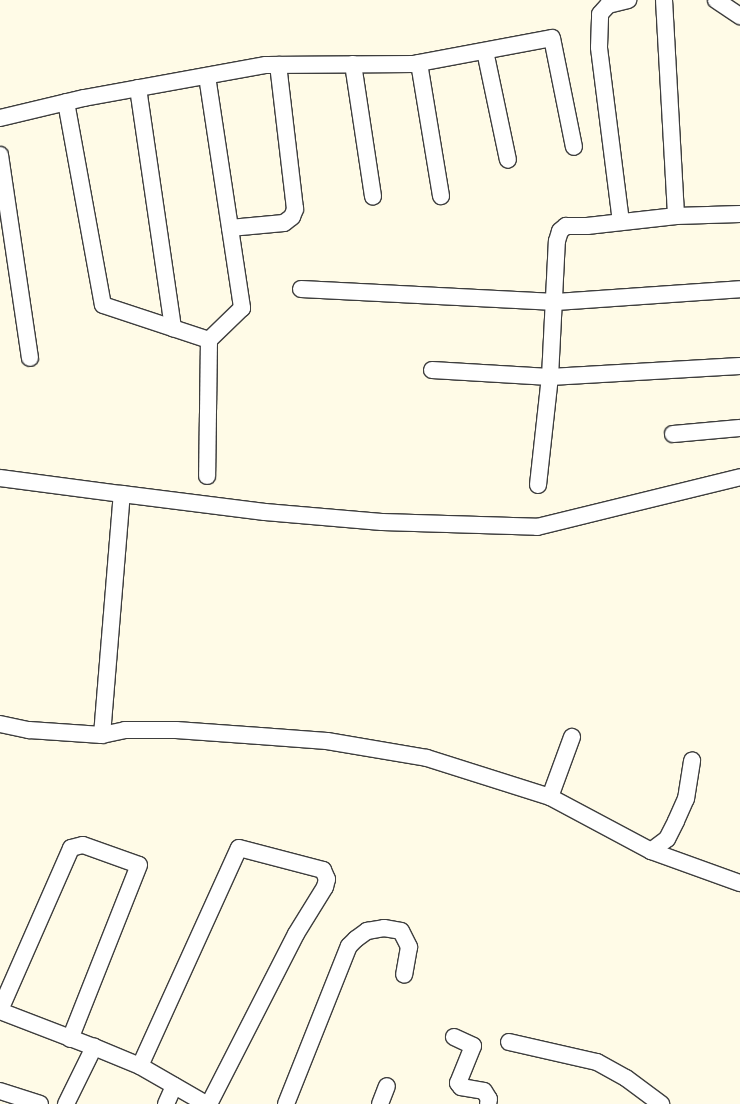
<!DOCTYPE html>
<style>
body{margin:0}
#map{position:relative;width:740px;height:1104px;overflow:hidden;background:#fffbe7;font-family:"Source Serif 4",serif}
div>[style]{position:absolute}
.roads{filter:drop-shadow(1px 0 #3d3d3d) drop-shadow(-1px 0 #3d3d3d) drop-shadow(0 1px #3d3d3d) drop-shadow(0 -1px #3d3d3d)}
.street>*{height:16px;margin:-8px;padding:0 8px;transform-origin:8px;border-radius:8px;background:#fff}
span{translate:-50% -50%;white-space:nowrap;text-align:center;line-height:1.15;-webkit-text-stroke:4px #fff;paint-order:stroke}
</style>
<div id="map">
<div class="roads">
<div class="street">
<i style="left:664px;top:0;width:216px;rotate:86.8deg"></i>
<i style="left:716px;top:0;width:29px;rotate:34deg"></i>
<i style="left:485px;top:51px;width:111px;rotate:78.1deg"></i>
<i style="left:419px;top:63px;width:135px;rotate:80.6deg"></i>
<i style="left:353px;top:64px;width:134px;rotate:81.4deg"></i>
<i style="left:207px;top:76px;width:235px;rotate:81.4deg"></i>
<i style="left:242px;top:308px;width:46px;rotate:135.9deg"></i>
<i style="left:138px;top:88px;width:243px;rotate:81.7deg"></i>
<i style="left:66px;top:102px;width:206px;rotate:79.7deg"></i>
<i style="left:103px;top:305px;width:112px;rotate:18.3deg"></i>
<i style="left:209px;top:340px;width:136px;rotate:90.8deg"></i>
<i style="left:0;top:118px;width:86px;rotate:-13.4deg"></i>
<i style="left:84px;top:98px;width:185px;rotate:-10.3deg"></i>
<i style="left:266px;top:65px;width:148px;rotate:-0.4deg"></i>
<i style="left:414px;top:64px;width:140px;rotate:-10.7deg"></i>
<i style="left:552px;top:38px;width:111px;rotate:78.6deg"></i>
<i style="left:0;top:155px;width:205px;rotate:81.6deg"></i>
<i style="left:621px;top:222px;width:176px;rotate:-97.2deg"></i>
<i style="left:599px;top:47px;width:33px;rotate:-88deg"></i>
<i style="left:600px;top:14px;width:12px;rotate:-48deg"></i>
<i style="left:608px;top:5px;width:21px;rotate:-14deg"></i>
<i style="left:230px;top:228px;width:54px;rotate:-5.3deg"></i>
<i style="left:284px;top:223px;width:10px;rotate:-37deg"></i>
<i style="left:292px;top:217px;width:9px;rotate:-69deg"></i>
<i style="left:295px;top:209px;width:145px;rotate:-96.7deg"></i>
<i style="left:301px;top:289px;width:255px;rotate:2.9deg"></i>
<i style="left:556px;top:302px;width:184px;rotate:-4deg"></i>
<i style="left:432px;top:370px;width:118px;rotate:3.4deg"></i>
<i style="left:550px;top:377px;width:190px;rotate:-3.3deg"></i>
<i style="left:673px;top:434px;width:67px;rotate:-5.1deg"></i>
<i style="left:0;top:478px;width:123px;rotate:7.5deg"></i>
<i style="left:538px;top:485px;width:109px;rotate:-83.7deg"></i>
<i style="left:550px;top:377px;width:136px;rotate:-87.1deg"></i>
<i style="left:557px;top:241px;width:10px;rotate:-73deg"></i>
<i style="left:560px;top:231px;width:8px;rotate:-40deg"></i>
<i style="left:566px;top:226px;width:21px"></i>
<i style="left:587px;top:226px;width:90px;rotate:-6.4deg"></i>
<i style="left:676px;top:216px;width:64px;rotate:-1.8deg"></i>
<i style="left:0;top:724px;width:30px;rotate:12deg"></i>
<i style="left:29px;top:730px;width:73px;rotate:3.9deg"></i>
<i style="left:102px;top:735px;width:24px;rotate:-12deg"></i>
<i style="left:125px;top:730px;width:51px"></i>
<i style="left:176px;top:730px;width:84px;rotate:4.1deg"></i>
<i style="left:260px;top:736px;width:67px;rotate:4.3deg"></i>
<i style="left:327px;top:741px;width:101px;rotate:9.6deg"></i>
<i style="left:427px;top:758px;width:129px;rotate:17.6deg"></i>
<i style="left:550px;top:797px;width:115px;rotate:28.1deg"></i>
<i style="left:651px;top:851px;width:95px;rotate:19.8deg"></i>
<i style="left:102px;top:735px;width:242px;rotate:-85.3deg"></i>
<i style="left:122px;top:494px;width:144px;rotate:7.2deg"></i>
<i style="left:265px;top:512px;width:117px;rotate:4.9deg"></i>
<i style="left:382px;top:522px;width:155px;rotate:1.8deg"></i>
<i style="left:537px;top:527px;width:209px;rotate:-13.8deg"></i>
<i style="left:550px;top:797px;width:64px;rotate:-69.9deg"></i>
<i style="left:651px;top:851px;width:20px;rotate:-37deg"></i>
<i style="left:667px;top:839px;width:20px;rotate:-63deg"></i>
<i style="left:676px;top:821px;width:24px;rotate:-66deg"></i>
<i style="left:686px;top:799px;width:39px;rotate:-81deg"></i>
<i style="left:0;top:1010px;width:177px;rotate:-66.3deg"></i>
<i style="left:71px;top:848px;width:12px;rotate:-14deg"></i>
<i style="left:83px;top:845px;width:59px;rotate:19.7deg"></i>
<i style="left:139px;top:865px;width:187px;rotate:111.6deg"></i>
<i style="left:0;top:1011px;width:101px;rotate:21deg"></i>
<i style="left:454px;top:1037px;width:21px;rotate:25deg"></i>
<i style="left:473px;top:1046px;width:40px;rotate:112deg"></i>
<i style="left:458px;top:1083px;width:5px;rotate:53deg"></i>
<i style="left:461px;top:1087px;width:23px;rotate:10deg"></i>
<i style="left:484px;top:1091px;width:9px;rotate:58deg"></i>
<i style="left:489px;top:1099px;width:5px;rotate:101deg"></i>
<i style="left:509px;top:1042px;width:90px;rotate:12.8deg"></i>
<i style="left:597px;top:1062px;width:33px;rotate:29deg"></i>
<i style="left:626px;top:1078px;width:44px;rotate:36.6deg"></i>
<i style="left:140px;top:1066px;width:239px;rotate:-65.6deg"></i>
<i style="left:239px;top:848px;width:87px;rotate:14.7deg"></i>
<i style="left:323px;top:870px;width:10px;rotate:66deg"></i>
<i style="left:327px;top:879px;width:8px;rotate:104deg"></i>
<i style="left:325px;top:887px;width:55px;rotate:121.7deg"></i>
<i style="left:296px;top:934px;width:191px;rotate:117.1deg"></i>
<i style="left:0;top:1091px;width:42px;rotate:18deg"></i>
<i style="left:66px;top:1104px;width:64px;rotate:-63.8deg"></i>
<i style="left:94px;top:1047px;width:50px;rotate:22.4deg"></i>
<i style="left:140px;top:1066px;width:76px;rotate:29.9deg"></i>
<i style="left:166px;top:1104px;width:20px;rotate:-66deg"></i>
<i style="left:286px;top:1104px;width:170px;rotate:-68.3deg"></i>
<i style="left:349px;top:946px;width:10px;rotate:-45deg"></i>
<i style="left:356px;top:939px;width:14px;rotate:-36deg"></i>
<i style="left:367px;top:931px;width:17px;rotate:-10deg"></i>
<i style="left:384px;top:928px;width:17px;rotate:10deg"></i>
<i style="left:401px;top:931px;width:18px;rotate:63deg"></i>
<i style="left:409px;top:947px;width:28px;rotate:100deg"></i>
<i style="left:380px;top:1104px;width:19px;rotate:-69deg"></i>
</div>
</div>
</div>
